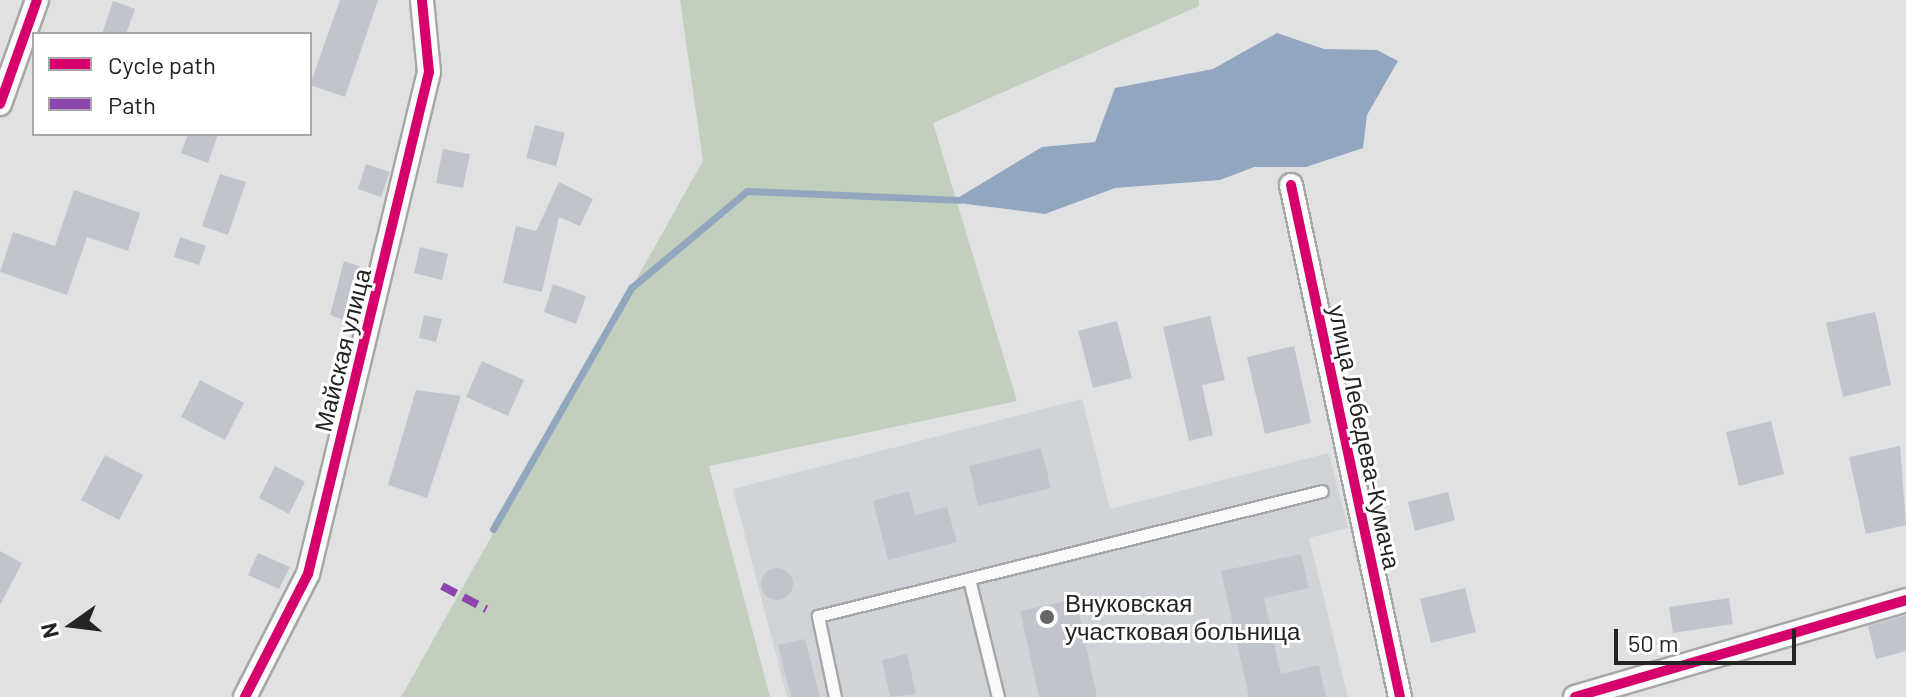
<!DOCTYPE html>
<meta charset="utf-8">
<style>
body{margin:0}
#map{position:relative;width:1906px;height:697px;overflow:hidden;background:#e0e1e2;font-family:Barlow,sans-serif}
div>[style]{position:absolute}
.built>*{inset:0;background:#d0d4d8}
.green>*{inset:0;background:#c1cfbc}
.water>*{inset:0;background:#92a6bf}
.stream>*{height:7px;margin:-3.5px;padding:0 3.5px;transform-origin:3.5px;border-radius:3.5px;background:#92a6bf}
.building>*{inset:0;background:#c0c5cd}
.round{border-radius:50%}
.roads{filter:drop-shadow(2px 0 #a6a7a8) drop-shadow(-2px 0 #a6a7a8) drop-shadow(0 2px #a6a7a8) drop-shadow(0 -2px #a6a7a8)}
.lane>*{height:11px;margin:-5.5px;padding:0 5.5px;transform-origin:5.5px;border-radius:5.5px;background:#fafafb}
.street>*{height:22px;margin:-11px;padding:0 11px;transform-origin:11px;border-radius:11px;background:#fafafb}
.quiet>*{height:8px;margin-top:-4px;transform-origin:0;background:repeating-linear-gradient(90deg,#8e44ad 0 16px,transparent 0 24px)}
.cycleway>*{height:10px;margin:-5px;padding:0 5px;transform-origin:5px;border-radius:5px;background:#d6006c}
.dots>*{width:22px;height:22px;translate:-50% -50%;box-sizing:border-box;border:4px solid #fff;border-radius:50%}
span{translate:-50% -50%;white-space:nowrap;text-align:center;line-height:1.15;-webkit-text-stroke:6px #fff;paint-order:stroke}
.street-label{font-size:24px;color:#232424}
.poi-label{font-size:24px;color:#232424}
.left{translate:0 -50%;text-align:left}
.legend{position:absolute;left:32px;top:32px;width:280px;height:104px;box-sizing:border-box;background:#fff;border:2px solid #a7a7a7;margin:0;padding:10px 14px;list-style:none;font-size:24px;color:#232424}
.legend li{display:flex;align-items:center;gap:16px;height:40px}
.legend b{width:40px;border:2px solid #a7a7a7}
.north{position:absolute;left:32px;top:585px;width:80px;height:80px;-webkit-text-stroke:6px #fff;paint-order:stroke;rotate:256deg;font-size:22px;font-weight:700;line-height:32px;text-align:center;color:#232424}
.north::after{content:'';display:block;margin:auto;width:28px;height:36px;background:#232424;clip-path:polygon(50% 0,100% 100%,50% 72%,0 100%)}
.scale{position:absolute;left:1614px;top:629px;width:182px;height:36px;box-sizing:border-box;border:4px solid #232424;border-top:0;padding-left:10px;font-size:24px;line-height:28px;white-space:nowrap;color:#232424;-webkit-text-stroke:6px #fff;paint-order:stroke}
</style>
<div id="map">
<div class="built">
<i style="clip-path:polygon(1082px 399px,1110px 509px,1329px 453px,1348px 528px,1309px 538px,1348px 697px,787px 697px,733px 489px)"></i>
</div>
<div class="green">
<i style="clip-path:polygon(680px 0,1199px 0,1199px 6px,933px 123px,1017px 401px,709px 466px,770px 697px,401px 697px,703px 161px)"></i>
</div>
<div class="water">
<i style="clip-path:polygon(1277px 33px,1324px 49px,1377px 50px,1398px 61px,1367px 115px,1363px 148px,1306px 167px,1254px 167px,1220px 180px,1115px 188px,1045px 214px,951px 202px,1042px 147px,1095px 142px,1115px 88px,1213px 69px)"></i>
</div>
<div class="stream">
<i style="left:493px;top:529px;width:278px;rotate:-60.2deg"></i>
<i style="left:631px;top:288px;width:151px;rotate:-39.9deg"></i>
<i style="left:747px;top:191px;width:212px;rotate:2.4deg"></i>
</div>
<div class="building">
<i style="clip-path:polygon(340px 0,378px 0,345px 97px,310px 85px)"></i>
<i style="clip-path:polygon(113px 1px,135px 9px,126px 34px,102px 34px)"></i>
<i style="clip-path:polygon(535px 125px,565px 133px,556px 166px,526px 158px)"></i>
<i style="clip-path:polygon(188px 134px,218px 134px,208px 163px,181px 153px)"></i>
<i style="clip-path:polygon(443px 149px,470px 154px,463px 188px,436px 183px)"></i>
<i style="clip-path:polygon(366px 164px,390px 172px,381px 197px,358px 189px)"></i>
<i style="clip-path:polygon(220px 174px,246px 182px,228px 235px,202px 226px)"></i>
<i style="clip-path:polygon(559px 182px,593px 199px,580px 226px,559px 217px,542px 292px,503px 283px,516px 226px,536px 231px)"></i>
<i style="clip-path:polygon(74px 190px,140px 213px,128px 251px,87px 237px,67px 295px,0 272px,13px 232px,55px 246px)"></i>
<i style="clip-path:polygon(180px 237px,206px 246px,199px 265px,174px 257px)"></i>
<i style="clip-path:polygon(420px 247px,448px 254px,442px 280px,414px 273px)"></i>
<i style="clip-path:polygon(344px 261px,367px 269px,354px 324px,330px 315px)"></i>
<i style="clip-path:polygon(553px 284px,586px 296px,576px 324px,544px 312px)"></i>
<i style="clip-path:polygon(1875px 312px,1891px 385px,1843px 397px,1826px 323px)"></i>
<i style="clip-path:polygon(424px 315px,442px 319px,436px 342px,419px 338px)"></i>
<i style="clip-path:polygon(1210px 316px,1225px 380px,1202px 385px,1213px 435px,1189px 441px,1163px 327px)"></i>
<i style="clip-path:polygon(1117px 321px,1132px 378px,1093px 388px,1078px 331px)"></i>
<i style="clip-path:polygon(1294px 346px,1311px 423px,1265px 434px,1247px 357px)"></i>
<i style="clip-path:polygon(482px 361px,524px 380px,508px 416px,466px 397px)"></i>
<i style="clip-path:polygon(200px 380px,244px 403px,225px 440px,181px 417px)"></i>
<i style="clip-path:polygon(416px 390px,461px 396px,427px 498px,388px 485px)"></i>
<i style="clip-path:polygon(1771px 421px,1784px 474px,1739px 486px,1726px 432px)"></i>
<i style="clip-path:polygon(1900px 446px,1906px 525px,1866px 534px,1849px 457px)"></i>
<i style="clip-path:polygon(1041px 448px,1051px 488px,978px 506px,969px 466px)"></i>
<i style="clip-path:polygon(105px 455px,143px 475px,119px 520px,81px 500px)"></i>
<i style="clip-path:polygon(275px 466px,305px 482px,289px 514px,259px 498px)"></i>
<i style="clip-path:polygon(909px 491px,915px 515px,947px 507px,957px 542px,888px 560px,873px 501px)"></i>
<i style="clip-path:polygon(1448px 492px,1455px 520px,1415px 531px,1408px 502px)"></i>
<i style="clip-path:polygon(0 551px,22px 563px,0 605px)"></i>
<i style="clip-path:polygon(258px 553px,290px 567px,279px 589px,248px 575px)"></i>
<i style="clip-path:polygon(1301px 554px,1309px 588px,1264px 598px,1281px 674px,1319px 665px,1326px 697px,1249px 697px,1221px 571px)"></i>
<i class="round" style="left:761px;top:568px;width:32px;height:32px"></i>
<i style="clip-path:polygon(1465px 588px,1476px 632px,1431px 643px,1420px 599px)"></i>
<i style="clip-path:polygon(1729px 598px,1733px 624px,1673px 633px,1669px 607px)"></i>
<i style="clip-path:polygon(1076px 599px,1097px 697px,1039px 697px,1020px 611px)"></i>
<i style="clip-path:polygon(1906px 615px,1906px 651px,1876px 659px,1868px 626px)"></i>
<i style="clip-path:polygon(805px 639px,820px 697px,791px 697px,778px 645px)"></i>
<i style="clip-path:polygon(907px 654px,916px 694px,890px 697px,882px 660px)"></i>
</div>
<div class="roads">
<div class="lane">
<i style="left:969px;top:579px;width:122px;rotate:76.2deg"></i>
<i style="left:835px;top:697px;width:83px;rotate:-101.9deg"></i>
<i style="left:818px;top:616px;width:519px;rotate:-13.93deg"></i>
</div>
<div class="street">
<i style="left:0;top:104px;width:110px;rotate:-70.4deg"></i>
<i style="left:1291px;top:185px;width:523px;rotate:77.98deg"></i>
<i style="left:245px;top:697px;width:138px;rotate:-62.9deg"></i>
<i style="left:308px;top:574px;width:516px;rotate:-76.45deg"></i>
<i style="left:429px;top:72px;width:72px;rotate:-95.6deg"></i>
<i style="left:1575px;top:697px;width:345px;rotate:-16.3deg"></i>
</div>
</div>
<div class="quiet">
<i style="left:442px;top:586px;width:50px;rotate:27.6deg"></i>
</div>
<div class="cycleway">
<i style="left:0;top:104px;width:110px;rotate:-70.4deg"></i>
<i style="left:1291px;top:185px;width:523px;rotate:77.98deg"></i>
<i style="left:245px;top:697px;width:138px;rotate:-62.9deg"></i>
<i style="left:308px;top:574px;width:516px;rotate:-76.45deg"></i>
<i style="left:429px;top:72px;width:72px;rotate:-95.6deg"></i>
<i style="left:1575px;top:697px;width:345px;rotate:-16.3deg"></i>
</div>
<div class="dots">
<i style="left:1047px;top:617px;background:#656666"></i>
</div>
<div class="street-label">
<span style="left:342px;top:350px;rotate:-76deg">Майская улица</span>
<span style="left:1365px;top:437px;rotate:78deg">улица Лебедева-Кумача</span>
</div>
<div class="poi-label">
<span class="left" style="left:1065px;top:617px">Внуковская<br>участковая больница</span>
</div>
<ul class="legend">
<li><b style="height:10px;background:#d6006c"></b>Cycle path</li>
<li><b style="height:10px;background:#8e44ad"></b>Path</li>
</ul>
<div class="north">N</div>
<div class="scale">50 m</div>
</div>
